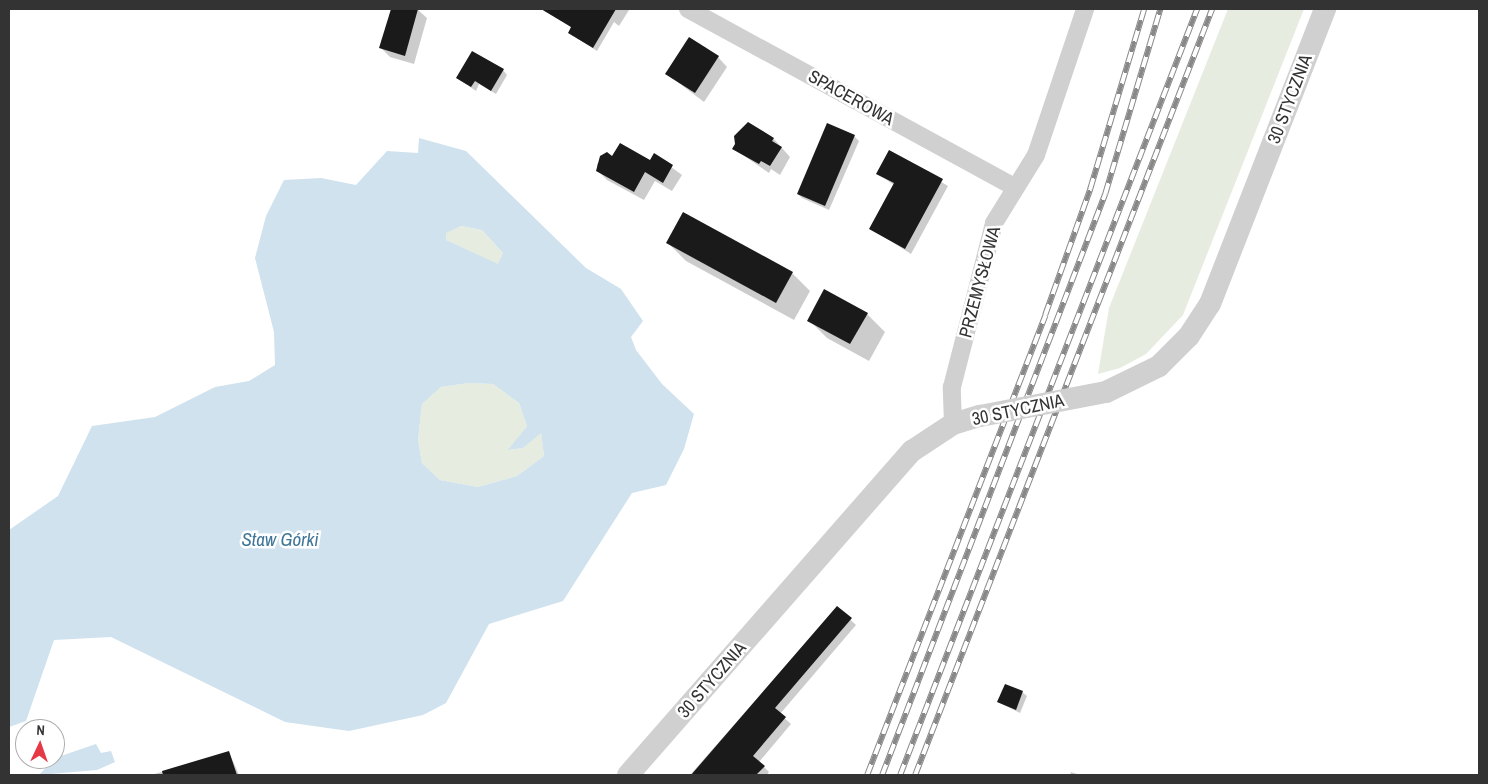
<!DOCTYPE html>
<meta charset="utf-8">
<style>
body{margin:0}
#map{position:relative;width:1488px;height:784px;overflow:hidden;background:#fff;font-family:"Archivo Narrow",sans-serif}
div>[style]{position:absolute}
.green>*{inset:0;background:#e6ecdf}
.water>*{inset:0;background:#cfe2ee}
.shadow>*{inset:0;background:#0003}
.building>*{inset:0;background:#1a1a1a}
.minor>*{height:18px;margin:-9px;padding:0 9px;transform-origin:9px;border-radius:9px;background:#d0d0d0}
.tertiary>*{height:22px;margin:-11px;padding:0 11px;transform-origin:11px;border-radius:11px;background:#d0d0d0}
.rail>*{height:5.5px;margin-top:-2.75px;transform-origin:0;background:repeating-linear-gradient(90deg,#fff 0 11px,#888 0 22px);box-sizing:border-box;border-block:1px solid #888}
.tertiary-bridge>*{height:22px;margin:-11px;padding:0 11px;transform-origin:11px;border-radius:11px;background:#d0d0d0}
span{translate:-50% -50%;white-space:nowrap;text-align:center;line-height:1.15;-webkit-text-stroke:5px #fff;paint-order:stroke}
.street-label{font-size:18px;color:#333}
.water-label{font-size:19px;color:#3f7597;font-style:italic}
.frame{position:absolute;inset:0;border:10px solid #333;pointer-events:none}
.north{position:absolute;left:15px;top:719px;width:50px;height:50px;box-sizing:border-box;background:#fff;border:1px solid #adadad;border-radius:50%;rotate:3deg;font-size:14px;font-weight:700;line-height:20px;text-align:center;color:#333}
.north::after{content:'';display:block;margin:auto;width:18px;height:22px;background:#e63946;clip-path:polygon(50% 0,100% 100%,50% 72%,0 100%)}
</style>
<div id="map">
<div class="green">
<i style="clip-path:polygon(1228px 9px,1304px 9px,1183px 315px,1146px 354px,1120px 368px,1098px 374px,1109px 308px)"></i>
<i style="clip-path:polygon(461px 226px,482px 230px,503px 253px,498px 265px,446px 240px,445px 233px)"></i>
<i style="clip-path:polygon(469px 383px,493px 384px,519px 403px,527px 426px,509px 450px,523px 448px,541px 432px,544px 456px,517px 476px,478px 487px,440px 480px,422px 463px,418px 440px,422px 404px,441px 387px)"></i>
</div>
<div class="water">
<i style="clip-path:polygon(evenodd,419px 138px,466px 151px,586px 268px,621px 289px,643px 321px,631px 337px,636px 350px,662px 384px,694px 414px,684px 449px,666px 485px,632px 493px,563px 601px,489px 624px,446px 703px,423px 715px,349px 731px,285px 722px,111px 637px,54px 640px,26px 721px,9px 727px,9px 530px,58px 496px,92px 426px,155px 417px,215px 387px,249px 381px,275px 365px,274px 332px,255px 258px,266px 216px,284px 180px,321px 178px,356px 185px,387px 151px,418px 153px,419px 138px,461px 226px,482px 230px,503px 253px,498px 264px,446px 240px,446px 233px,461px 226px,419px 138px,469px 383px,493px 384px,519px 403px,527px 426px,508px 450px,523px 448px,541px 433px,544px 456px,517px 476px,478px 487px,440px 480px,422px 463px,418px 440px,422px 404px,441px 387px,469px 383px)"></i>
<i style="clip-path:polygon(96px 744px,101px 753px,111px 751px,115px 762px,97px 770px,39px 775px,55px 758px)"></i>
</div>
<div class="shadow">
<i style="clip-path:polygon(392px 9px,417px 9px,427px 18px,414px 64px,390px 57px,381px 48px)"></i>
<i style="clip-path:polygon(566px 9px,628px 9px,629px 10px,619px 26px,614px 22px,597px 51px,569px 33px,572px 28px,560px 19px)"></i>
<i style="clip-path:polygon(718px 57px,727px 67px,704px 102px,667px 74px)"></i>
<i style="clip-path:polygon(503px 70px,507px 75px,496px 94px,479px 84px,476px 91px,457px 78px)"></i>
<i style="clip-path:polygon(748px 124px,774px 139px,790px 157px,780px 175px,771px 169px,769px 173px,734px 149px)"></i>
<i style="clip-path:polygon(854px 136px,859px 141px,829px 210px,802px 198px,798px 194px)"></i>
<i style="clip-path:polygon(889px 151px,948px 186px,911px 254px,870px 228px,894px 185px,878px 174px)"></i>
<i style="clip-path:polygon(607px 154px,613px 158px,651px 162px,655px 155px,682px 175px,672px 191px,655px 181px,644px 200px,607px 180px,597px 170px,597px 164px)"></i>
<i style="clip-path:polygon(684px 214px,792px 273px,810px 291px,794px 320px,686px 261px,668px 243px)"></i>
<i style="clip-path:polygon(867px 314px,885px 332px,869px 361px,827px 338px,809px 320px)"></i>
<i style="clip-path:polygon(837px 607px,856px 625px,780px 714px,791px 724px,759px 762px,769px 772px,767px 775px,690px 775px)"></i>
<i style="clip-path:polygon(1022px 692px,1027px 696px,1020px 713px,998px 702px)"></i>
<i style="clip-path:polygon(229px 752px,239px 775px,151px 775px)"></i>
<i style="clip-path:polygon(1071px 772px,1080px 775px,1070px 775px)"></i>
</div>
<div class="building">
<i style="clip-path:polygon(391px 9px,418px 9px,405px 56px,379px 48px)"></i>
<i style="clip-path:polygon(541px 9px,616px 9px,593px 48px,568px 33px,571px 27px)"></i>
<i style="clip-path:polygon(689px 37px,719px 56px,695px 93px,665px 74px)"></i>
<i style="clip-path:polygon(472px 51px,504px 69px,491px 91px,475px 81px,471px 87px,456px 78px)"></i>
<i style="clip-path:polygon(748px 122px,774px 138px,772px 141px,782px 147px,770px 166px,761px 161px,759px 164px,732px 149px,735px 144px,734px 136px)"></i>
<i style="clip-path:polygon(827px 123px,855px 135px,825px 206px,797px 194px)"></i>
<i style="clip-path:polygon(620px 143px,650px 160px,654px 153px,673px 165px,663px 183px,645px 172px,634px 192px,596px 171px,600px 156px,607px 152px,612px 156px)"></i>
<i style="clip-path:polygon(889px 150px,943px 179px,905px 249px,869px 229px,894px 183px,876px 174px)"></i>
<i style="clip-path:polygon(683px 212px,793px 272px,776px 303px,666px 243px)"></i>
<i style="clip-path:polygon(824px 289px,868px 313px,850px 344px,807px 321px)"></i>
<i style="clip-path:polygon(837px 606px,852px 618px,775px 708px,786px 717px,753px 756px,765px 766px,756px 775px,691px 775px)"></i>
<i style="clip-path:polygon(1005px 684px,1023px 691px,1016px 710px,997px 702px)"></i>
<i style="clip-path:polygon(229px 751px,237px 775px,163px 775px,162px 771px)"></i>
</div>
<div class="minor">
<i style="left:688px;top:9px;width:371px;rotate:28.6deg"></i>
<i style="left:953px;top:424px;width:37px;rotate:-92deg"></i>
<i style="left:952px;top:387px;width:169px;rotate:-75.6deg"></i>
<i style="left:994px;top:223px;width:80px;rotate:-58.3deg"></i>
<i style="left:1036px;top:155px;width:154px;rotate:-71.4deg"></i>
</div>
<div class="tertiary">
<i style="left:1106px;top:392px;width:59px;rotate:-26.1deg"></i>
<i style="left:1159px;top:366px;width:42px;rotate:-45deg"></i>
<i style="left:1189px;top:336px;width:38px;rotate:-57deg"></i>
<i style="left:1210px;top:304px;width:317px;rotate:-68.7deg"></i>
<i style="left:628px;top:775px;width:431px;rotate:-48.8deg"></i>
<i style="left:912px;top:451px;width:49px;rotate:-33.4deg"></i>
<i style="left:953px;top:424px;width:28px;rotate:-17deg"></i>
</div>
<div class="rail">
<i style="left:867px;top:775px;width:493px;rotate:-68.8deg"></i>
<i style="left:1045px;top:315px;width:134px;rotate:-70.3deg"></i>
<i style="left:1090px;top:189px;width:188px;rotate:-73.3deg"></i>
<i style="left:882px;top:775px;width:622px;rotate:-69deg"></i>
<i style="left:1105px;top:194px;width:193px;rotate:-73.4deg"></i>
<i style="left:900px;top:775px;width:822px;rotate:-68.81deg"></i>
<i style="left:915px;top:775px;width:822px;rotate:-68.81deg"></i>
</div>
<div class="tertiary-bridge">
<i style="left:980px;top:416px;width:128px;rotate:-10.8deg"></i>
</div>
<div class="street-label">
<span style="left:851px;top:98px;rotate:29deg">SPACEROWA</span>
<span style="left:1290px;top:99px;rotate:-69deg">30 STYCZNIA</span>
<span style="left:980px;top:282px;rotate:-75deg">PRZEMYSŁOWA</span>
<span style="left:1018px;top:410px;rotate:-12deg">30 STYCZNIA</span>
<span style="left:712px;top:680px;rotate:-49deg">30 STYCZNIA</span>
</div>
<div class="water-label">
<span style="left:280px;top:540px">Staw Górki</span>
</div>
<div class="frame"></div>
<div class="north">N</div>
</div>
